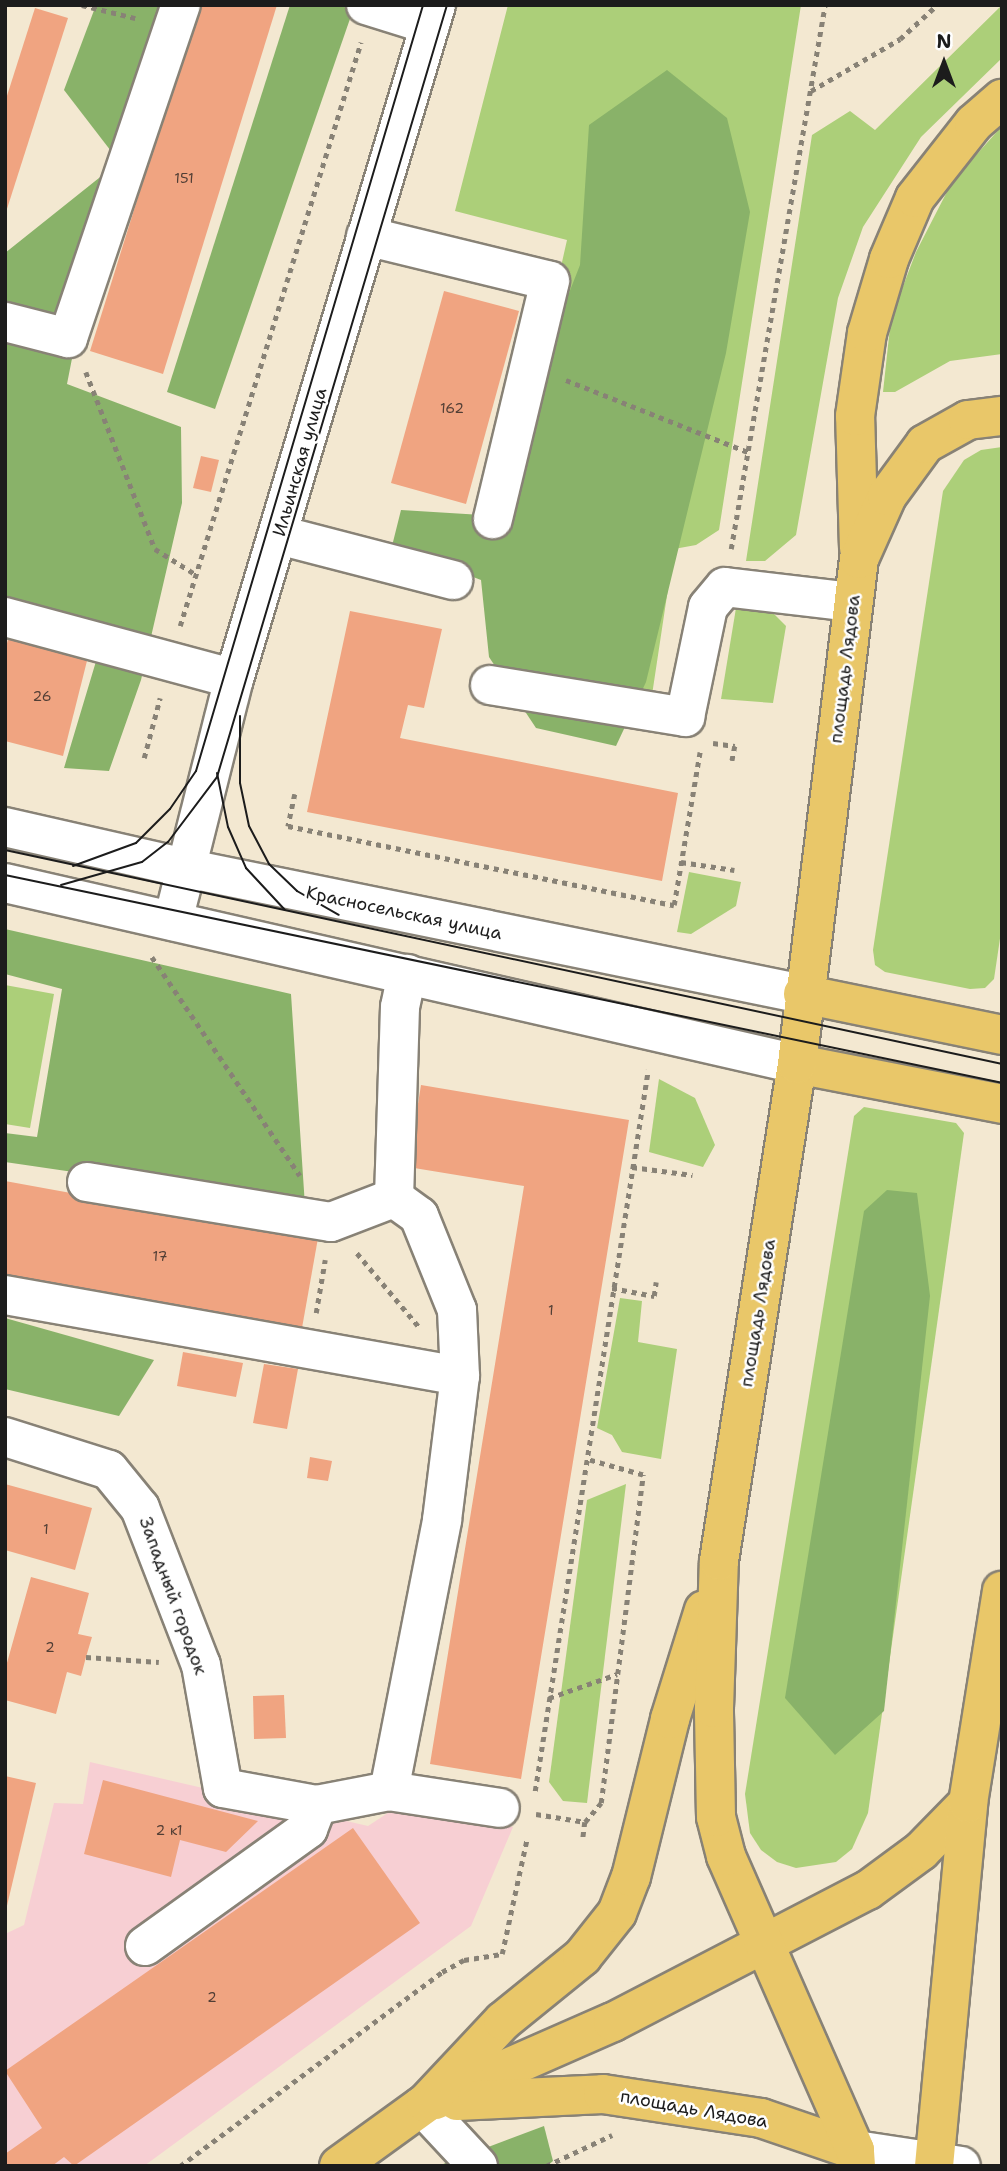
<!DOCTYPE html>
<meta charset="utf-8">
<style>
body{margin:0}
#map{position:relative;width:1007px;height:2171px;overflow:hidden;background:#f3e8d1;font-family:"Shantell Sans",sans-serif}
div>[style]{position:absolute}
.built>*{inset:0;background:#f7cfd3}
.green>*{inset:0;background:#accf79}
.forest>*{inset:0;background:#89b269}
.building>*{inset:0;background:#f0a481}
.path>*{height:4.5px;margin-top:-2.25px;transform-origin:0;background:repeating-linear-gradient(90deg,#888276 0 5px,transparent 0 10px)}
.roads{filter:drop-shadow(2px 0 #888276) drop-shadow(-2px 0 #888276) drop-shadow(0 2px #888276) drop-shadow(0 -2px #888276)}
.minor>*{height:38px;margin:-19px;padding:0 19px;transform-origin:19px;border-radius:19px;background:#fff}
.major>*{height:38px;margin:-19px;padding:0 19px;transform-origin:19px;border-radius:19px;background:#e9c769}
.tram>*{height:2px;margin:-1px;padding:0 1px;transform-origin:1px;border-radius:1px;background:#1c1c1c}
span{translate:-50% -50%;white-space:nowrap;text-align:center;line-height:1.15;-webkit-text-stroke:5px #fff;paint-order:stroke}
.number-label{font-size:14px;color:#513e35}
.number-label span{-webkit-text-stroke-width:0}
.street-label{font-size:18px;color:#1c1c1c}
.frame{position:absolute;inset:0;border:7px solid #1c1c1c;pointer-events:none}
.north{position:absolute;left:909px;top:28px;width:70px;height:70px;-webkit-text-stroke:5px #fff;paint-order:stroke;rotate:0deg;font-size:19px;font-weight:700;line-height:28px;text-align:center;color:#1c1c1c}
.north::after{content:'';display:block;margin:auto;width:24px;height:32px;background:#1c1c1c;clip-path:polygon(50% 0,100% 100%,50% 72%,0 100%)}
</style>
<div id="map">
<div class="built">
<i style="clip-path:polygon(90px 1762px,368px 1826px,400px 1805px,513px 1827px,471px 1926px,144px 2166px,5px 2166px,5px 1934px,24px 1925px,54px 1803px,83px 1804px)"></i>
</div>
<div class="green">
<i style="clip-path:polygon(508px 5px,801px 5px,719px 530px,696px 545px,674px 549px,652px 695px,510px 681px,502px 528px,567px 240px,455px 211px)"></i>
<i style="clip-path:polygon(1002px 5px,1002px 58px,921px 137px,863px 227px,838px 298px,796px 535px,765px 561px,746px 561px,812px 135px,850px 111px,875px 130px)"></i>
<i style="clip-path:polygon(1002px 126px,1002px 354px,950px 361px,895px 392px,883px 392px,891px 318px,916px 252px,952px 182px)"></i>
<i style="clip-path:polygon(1002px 447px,1002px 925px,994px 979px,985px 988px,970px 989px,885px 972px,875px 965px,873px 950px,943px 491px,964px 460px,981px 450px)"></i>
<i style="clip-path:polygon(736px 608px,771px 611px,786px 626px,773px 703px,721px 699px)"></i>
<i style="clip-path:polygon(689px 872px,741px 882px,736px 906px,691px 934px,677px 932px)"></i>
<i style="clip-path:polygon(5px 985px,54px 994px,30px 1128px,5px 1124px)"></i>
<i style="clip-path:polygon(659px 1079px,695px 1098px,715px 1145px,703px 1167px,649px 1152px)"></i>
<i style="clip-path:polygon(864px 1107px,956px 1123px,964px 1133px,868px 1813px,852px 1849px,836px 1862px,796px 1868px,777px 1862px,761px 1850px,750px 1833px,745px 1794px,854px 1116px)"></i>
<i style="clip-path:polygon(620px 1298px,642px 1301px,638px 1342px,677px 1349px,661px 1459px,622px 1452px,612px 1435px,597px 1428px)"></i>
<i style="clip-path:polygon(626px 1484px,587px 1803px,563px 1801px,549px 1782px,587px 1500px)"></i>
</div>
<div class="forest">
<i style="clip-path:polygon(96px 5px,177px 5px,114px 155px,64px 90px)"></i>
<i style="clip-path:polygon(290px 5px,342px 5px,352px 13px,215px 409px,167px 392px)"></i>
<i style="clip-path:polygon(667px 70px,727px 118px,750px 212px,726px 353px,646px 682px,616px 746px,536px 728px,489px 657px,481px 580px,392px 546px,401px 510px,482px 515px,580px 265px,589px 125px)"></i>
<i style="clip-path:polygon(109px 170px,67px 384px,181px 427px,182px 503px,141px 680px,109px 771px,64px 768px,103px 638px,5px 626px,5px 253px)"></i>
<i style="clip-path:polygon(5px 929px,291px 994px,305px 1206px,5px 1162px,5px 1133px,37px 1137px,62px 989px,5px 974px)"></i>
<i style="clip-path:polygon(887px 1190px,917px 1193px,930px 1296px,884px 1711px,835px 1755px,785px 1698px,864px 1211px)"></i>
<i style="clip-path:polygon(5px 1318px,154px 1360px,119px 1416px,5px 1389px)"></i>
<i style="clip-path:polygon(544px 2126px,553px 2161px,547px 2166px,438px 2166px)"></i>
</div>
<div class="building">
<i style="clip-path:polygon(198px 5px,277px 5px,163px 374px,90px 351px)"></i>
<i style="clip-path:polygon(35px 8px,68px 18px,6px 212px,5px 102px)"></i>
<i style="clip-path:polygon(444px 291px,519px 311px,466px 504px,391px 483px)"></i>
<i style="clip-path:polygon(201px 456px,219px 460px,211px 492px,193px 488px)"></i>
<i style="clip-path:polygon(350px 611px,442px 629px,424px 708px,408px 705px,400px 738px,678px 793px,662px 881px,307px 812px)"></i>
<i style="clip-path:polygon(12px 624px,91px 645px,63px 756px,5px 741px,5px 651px)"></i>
<i style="clip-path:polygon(421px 1085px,629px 1120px,521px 1779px,430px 1764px,524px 1186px,408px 1167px)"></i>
<i style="clip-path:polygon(5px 1181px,318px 1238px,302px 1328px,5px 1274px)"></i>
<i style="clip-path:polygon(183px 1352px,243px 1363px,236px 1397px,177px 1386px)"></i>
<i style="clip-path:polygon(264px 1364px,298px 1369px,287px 1429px,253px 1423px)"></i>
<i style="clip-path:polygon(310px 1457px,332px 1461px,328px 1481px,307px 1478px)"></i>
<i style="clip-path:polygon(5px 1484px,92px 1508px,75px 1570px,5px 1550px)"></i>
<i style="clip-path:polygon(31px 1577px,89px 1593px,78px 1634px,92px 1637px,86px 1657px,81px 1676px,67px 1672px,56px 1714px,5px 1700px,5px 1670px)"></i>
<i style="clip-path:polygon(284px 1695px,286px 1738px,254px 1739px,253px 1696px)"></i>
<i style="clip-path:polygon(5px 1776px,36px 1783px,6px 1910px,5px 1910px)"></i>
<i style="clip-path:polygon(103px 1780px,258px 1821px,226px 1852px,180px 1840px,171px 1877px,84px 1854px)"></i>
<i style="clip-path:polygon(353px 1828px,420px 1923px,74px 2166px,64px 2157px,52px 2166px,5px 2166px,5px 2154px,42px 2128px,5px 2071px)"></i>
</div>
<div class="path">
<i style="left:82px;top:5px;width:55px;rotate:13.8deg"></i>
<i style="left:811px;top:91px;width:103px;rotate:-30.3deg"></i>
<i style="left:900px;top:39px;width:50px;rotate:-42.6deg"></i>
<i style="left:86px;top:372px;width:190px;rotate:68.7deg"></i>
<i style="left:155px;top:549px;width:47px;rotate:32deg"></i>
<i style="left:566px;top:380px;width:196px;rotate:21.6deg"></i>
<i style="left:731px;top:549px;width:552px;rotate:-80.2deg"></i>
<i style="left:180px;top:626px;width:611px;rotate:-72.78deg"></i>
<i style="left:713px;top:743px;width:22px;rotate:8deg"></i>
<i style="left:735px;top:746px;width:15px;rotate:101deg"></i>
<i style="left:144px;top:758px;width:62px;rotate:-75.1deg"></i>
<i style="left:295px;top:794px;width:33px;rotate:102deg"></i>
<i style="left:288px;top:826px;width:394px;rotate:11.6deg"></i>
<i style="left:674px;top:905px;width:155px;rotate:-80.4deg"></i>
<i style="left:681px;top:862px;width:54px;rotate:8.6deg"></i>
<i style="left:152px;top:957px;width:264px;rotate:55.9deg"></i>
<i style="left:632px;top:1167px;width:61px;rotate:7.6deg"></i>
<i style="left:357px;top:1253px;width:97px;rotate:50deg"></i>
<i style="left:612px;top:1288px;width:43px;rotate:10.8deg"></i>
<i style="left:654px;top:1296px;width:14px;rotate:-82deg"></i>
<i style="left:316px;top:1313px;width:54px;rotate:-80.4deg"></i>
<i style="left:86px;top:1657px;width:73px;rotate:3.9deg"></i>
<i style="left:549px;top:1698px;width:72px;rotate:-19.4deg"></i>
<i style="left:535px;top:1791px;width:730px;rotate:-81.09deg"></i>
<i style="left:536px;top:1814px;width:50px;rotate:9.3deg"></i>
<i style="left:585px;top:1822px;width:16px;rotate:97deg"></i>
<i style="left:585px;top:1822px;width:25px;rotate:-50deg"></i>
<i style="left:601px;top:1803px;width:331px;rotate:-82.7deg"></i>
<i style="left:643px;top:1475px;width:59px;rotate:-164.3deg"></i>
<i style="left:180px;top:2166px;width:326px;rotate:-36.5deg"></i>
<i style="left:442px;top:1972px;width:25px;rotate:-29deg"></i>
<i style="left:464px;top:1960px;width:38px;rotate:-9deg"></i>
<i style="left:502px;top:1954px;width:119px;rotate:-77.8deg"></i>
<i style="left:546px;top:2166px;width:73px;rotate:-25.2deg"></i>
</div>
<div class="roads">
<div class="minor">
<i style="left:366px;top:5px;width:67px;rotate:17.4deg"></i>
<i style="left:366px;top:236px;width:189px;rotate:13.7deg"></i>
<i style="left:550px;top:281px;width:245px;rotate:103.5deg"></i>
<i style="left:5px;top:322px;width:65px;rotate:14.3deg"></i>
<i style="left:68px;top:338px;width:352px;rotate:-71.3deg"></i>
<i style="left:279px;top:535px;width:180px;rotate:14.5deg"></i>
<i style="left:5px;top:617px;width:237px;rotate:15.1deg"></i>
<i style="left:490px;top:685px;width:198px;rotate:9.3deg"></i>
<i style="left:685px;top:717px;width:112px;rotate:-78.2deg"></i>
<i style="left:708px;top:607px;width:26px;rotate:-50deg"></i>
<i style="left:725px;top:587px;width:129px;rotate:6.7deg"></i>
<i style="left:5px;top:827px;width:185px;rotate:12.8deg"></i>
<i style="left:185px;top:868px;width:631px;rotate:11.52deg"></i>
<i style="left:5px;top:883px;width:812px;rotate:12.87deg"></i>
<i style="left:173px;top:921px;width:250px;rotate:-75.9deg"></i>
<i style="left:234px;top:679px;width:704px;rotate:-73.32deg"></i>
<i style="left:87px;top:1182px;width:247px;rotate:9.3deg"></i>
<i style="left:331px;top:1222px;width:67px;rotate:-20.9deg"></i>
<i style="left:5px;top:1295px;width:462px;rotate:10.1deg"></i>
<i style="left:5px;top:1437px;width:109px;rotate:17.6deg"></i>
<i style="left:109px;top:1470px;width:49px;rotate:50.8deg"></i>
<i style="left:140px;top:1508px;width:168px;rotate:68.8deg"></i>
<i style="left:201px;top:1665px;width:125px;rotate:79.9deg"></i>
<i style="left:223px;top:1788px;width:96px;rotate:10.3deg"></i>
<i style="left:317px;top:1805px;width:73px;rotate:-11deg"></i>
<i style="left:389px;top:1791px;width:276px;rotate:-78.9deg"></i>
<i style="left:442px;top:1520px;width:145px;rotate:-82.9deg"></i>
<i style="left:460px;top:1376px;width:66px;rotate:-92.6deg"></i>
<i style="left:457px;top:1310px;width:101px;rotate:-112deg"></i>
<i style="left:419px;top:1216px;width:31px;rotate:-144deg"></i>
<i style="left:394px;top:1198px;width:191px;rotate:-88.2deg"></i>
<i style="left:400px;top:1007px;width:34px;rotate:-78deg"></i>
<i style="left:389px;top:1791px;width:112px;rotate:8.7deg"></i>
<i style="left:145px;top:1946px;width:201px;rotate:-35.7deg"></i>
<i style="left:308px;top:1829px;width:26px;rotate:-69deg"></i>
<i style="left:422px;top:2106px;width:82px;rotate:47deg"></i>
<i style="left:855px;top:2150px;width:107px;rotate:8.6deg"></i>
</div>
<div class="major">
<i style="left:859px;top:548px;width:132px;rotate:-91.7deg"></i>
<i style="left:855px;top:416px;width:84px;rotate:-81.8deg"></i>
<i style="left:867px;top:333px;width:77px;rotate:-73.4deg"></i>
<i style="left:889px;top:259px;width:66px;rotate:-66.9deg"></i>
<i style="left:915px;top:198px;width:95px;rotate:-51.8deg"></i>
<i style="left:974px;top:123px;width:37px;rotate:-41deg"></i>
<i style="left:803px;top:994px;width:203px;rotate:11.6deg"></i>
<i style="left:797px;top:1064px;width:209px;rotate:11deg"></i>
<i style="left:435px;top:2100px;width:194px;rotate:-23.7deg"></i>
<i style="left:613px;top:2022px;width:287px;rotate:-27.4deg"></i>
<i style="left:868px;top:1890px;width:66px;rotate:-36.3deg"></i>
<i style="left:921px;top:1851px;width:67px;rotate:-45.6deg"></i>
<i style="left:457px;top:2101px;width:146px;rotate:-2.7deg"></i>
<i style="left:603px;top:2094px;width:160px;rotate:8.6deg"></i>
<i style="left:761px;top:2118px;width:99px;rotate:18.8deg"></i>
<i style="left:339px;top:2166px;width:107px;rotate:-35.9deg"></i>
<i style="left:426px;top:2103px;width:112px;rotate:-46.8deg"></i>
<i style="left:503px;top:2021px;width:102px;rotate:-39deg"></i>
<i style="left:582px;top:1957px;width:56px;rotate:-51.5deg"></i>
<i style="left:617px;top:1913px;width:39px;rotate:-69deg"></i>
<i style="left:631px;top:1877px;width:163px;rotate:-76.1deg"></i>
<i style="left:670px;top:1719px;width:114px;rotate:-72.7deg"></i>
<i style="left:856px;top:2166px;width:16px;rotate:-94deg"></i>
<i style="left:855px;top:2150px;width:321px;rotate:-113.7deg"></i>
<i style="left:726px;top:1856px;width:40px;rotate:-104.4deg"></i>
<i style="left:716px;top:1817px;width:109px;rotate:-91.1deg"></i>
<i style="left:714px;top:1708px;width:147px;rotate:-88.1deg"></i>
<i style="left:719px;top:1561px;width:503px;rotate:-81.08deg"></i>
<i style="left:797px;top:1064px;width:509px;rotate:-83deg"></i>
<i style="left:859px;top:559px;width:69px;rotate:-66deg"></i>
<i style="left:887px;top:496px;width:64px;rotate:-53.8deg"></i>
<i style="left:925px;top:444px;width:49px;rotate:-29.2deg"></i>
<i style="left:968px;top:420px;width:34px;rotate:-7deg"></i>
<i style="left:934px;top:2166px;width:365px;rotate:-84.6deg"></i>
<i style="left:968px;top:1803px;width:215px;rotate:-80.9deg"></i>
</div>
</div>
<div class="tram">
<i style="left:240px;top:716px;width:67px;rotate:90deg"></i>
<i style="left:240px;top:783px;width:44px;rotate:78.2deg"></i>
<i style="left:249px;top:826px;width:43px;rotate:62.2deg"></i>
<i style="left:269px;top:864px;width:39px;rotate:44deg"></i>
<i style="left:297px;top:891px;width:48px;rotate:29.7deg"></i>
<i style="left:217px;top:773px;width:55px;rotate:78.5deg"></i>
<i style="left:228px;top:827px;width:45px;rotate:66.3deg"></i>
<i style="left:246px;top:868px;width:57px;rotate:47.1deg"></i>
<i style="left:5px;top:850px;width:1020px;rotate:12.11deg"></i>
<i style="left:73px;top:866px;width:67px;rotate:-20.1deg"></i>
<i style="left:136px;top:843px;width:48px;rotate:-45deg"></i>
<i style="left:170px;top:809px;width:46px;rotate:-55.6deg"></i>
<i style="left:196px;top:771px;width:799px;rotate:-73.49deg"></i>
<i style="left:5px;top:875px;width:1018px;rotate:11.78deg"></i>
<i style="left:61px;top:885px;width:84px;rotate:-15.9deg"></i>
<i style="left:142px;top:862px;width:33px;rotate:-38deg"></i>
<i style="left:168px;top:842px;width:81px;rotate:-53deg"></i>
<i style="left:217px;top:777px;width:806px;rotate:-73.41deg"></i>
</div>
<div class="number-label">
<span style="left:184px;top:178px">151</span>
<span style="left:452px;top:408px">162</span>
<span style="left:42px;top:696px">26</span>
<span style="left:160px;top:1256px">17</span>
<span style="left:551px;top:1310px">1</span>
<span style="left:46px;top:1529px">1</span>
<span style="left:50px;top:1647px">2</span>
<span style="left:169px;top:1830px">2 к1</span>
<span style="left:212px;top:1997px">2</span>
</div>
<div class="street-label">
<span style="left:300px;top:462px;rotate:-74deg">Ильинская улица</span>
<span style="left:845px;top:669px;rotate:-83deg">площадь Лядова</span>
<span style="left:404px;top:913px;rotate:12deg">Красносельская улица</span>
<span style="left:758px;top:1313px;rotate:-81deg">площадь Лядова</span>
<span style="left:173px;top:1596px;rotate:70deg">Западный городок</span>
<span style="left:694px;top:2109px;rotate:10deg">площадь Лядова</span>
</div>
<div class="frame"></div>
<div class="north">N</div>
</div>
